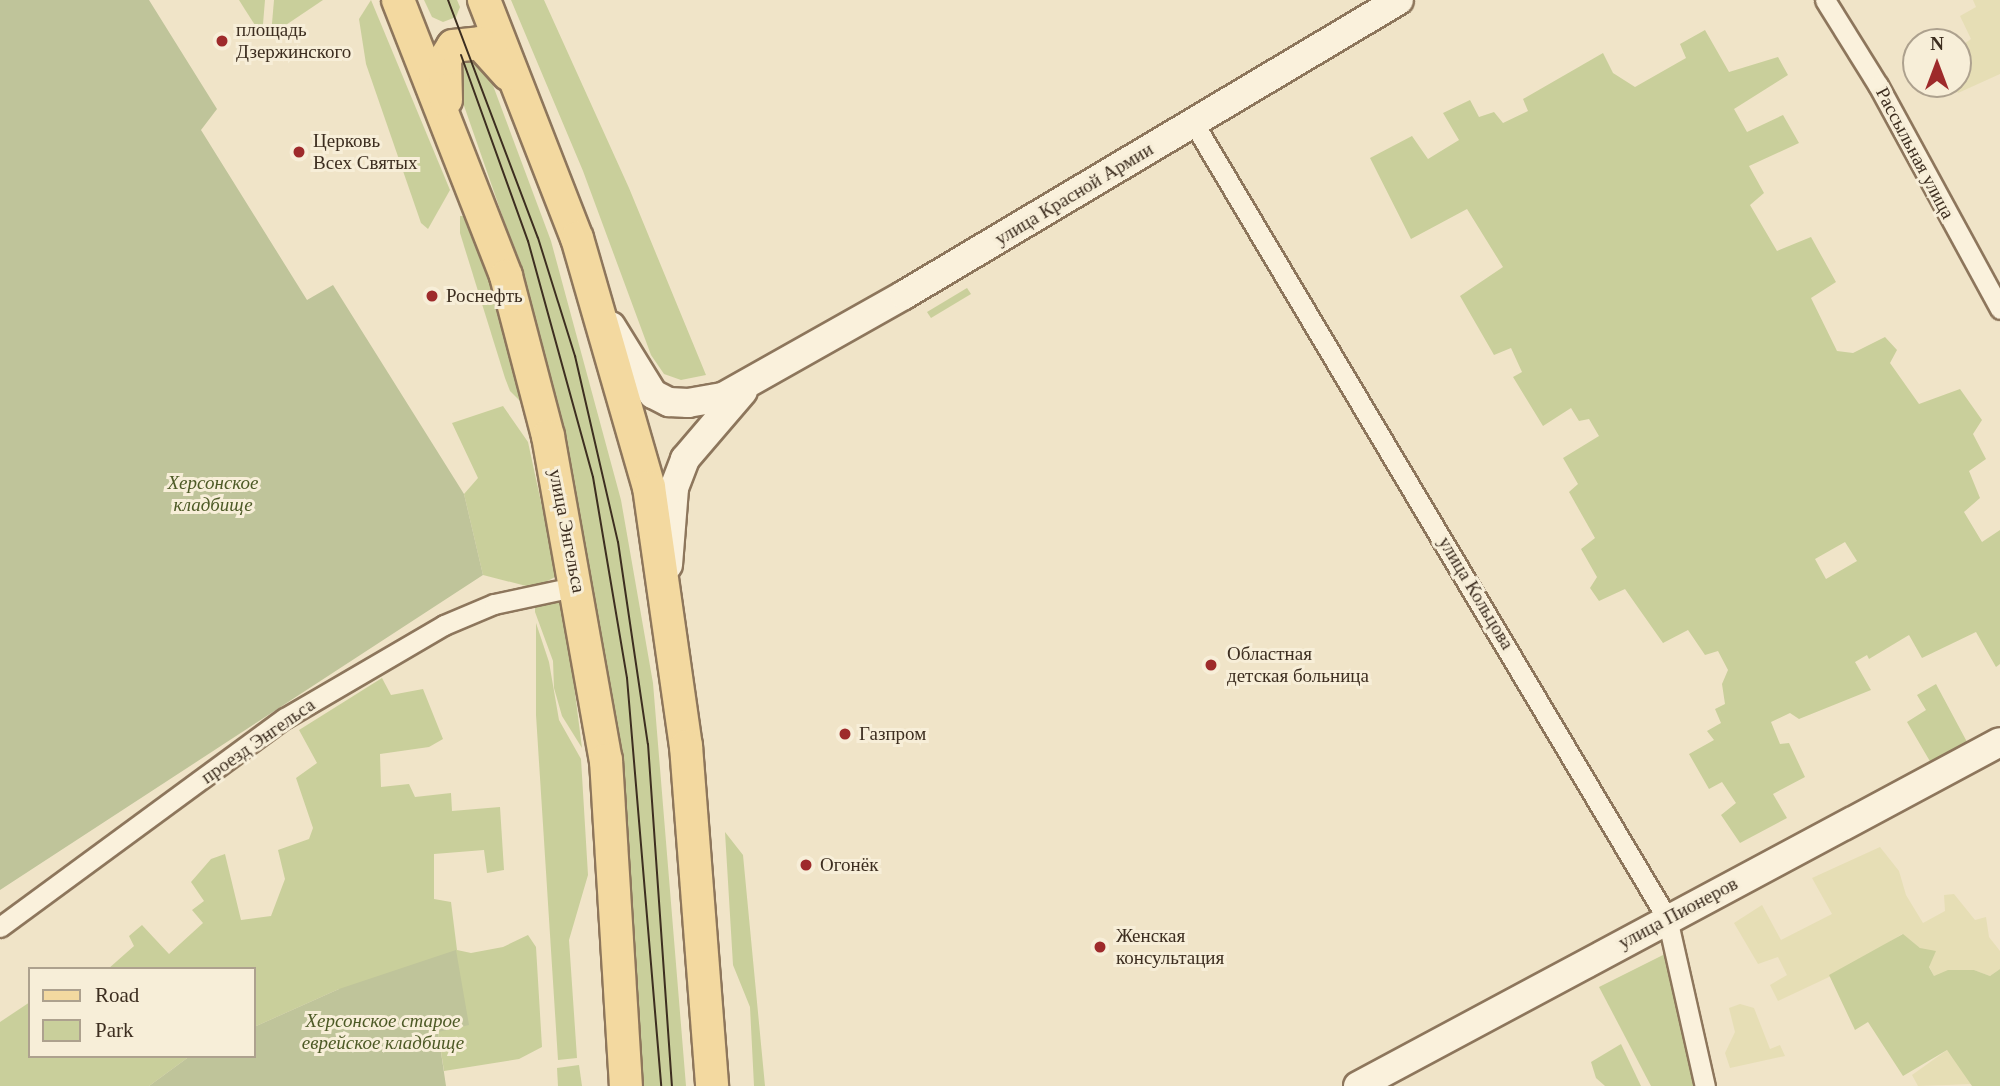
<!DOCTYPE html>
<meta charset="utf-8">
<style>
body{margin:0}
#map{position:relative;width:2000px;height:1086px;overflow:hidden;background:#f0e4c8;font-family:Georgia,serif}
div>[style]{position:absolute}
.farmland>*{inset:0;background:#e6deb5}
.green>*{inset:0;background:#c9cf9b}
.cemetery>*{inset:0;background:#bfc49a}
.roads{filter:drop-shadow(2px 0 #8d765c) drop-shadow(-2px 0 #8d765c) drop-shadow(0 2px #8d765c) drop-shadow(0 -2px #8d765c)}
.street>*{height:19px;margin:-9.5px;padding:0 9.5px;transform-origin:9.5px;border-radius:9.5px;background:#faf1dc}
.secondary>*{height:28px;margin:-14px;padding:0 14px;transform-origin:14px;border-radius:14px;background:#faf1dc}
.primary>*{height:32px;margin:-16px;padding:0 16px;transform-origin:16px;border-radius:16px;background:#f3d9a0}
.tram>*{height:2px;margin:-1px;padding:0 1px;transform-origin:1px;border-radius:1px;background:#3d2e20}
.dots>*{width:19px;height:19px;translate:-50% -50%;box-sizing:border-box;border:4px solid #f7eed8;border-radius:50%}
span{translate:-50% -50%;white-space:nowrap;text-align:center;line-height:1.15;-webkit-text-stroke:6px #f7eed8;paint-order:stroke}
.poi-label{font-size:19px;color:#3d2e20}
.left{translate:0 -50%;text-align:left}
.street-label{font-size:19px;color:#3d2e20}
.park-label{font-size:19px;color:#4d5a26;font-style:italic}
.legend{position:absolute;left:28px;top:967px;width:228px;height:91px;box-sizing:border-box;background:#f7eed8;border:2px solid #ada18e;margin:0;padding:9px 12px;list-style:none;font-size:21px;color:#3d2e20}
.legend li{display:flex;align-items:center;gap:14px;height:35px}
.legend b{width:35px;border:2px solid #ada18e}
.north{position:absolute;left:1902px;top:28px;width:70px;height:70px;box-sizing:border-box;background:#f7eed8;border:2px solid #ada18e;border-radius:50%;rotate:0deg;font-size:19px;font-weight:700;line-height:28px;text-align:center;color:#3d2e20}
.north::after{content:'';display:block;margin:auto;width:24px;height:32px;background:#9e2a2b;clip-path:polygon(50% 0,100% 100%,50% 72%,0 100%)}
</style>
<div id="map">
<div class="farmland">
<i style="clip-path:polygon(1973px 0,2000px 0,2000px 74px,1958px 93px,1953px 84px,1958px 84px,1958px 48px,1971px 39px,1960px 16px,1976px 7px)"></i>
<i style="clip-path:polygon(1880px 847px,1899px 871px,1906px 895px,1923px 923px,1945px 911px,1944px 895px,1954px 894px,1975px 920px,1986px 917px,1989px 937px,2000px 951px,2000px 969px,1990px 976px,1974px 970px,1934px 976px,1920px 948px,1902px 934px,1846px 969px,1778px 1001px,1770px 985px,1787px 975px,1778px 957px,1758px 964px,1734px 923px,1762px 905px,1781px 940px,1832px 914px,1812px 878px)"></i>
<i style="clip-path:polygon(1740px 1004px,1754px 1008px,1770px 1049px,1780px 1045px,1785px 1056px,1730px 1068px,1725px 1053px,1735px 1032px,1729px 1008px)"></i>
<i style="clip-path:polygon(1947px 1050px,1973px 1084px,1918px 1086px,1912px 1075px)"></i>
</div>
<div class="green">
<i style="clip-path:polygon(239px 0,265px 0,262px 36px,244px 8px)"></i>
<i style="clip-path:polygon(274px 0,323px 0,271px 35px)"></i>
<i style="clip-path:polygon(371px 0,450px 190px,428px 229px,421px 223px,366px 64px,359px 19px)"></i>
<i style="clip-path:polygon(424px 0,457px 0,460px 7px,456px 17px,443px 22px,432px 17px)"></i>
<i style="clip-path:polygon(511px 0,544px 0,629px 188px,706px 375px,681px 380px,664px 374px,651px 355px,583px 171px)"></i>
<i style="clip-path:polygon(evenodd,1705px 30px,1729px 72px,1778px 57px,1788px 75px,1734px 109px,1747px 132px,1783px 115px,1799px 143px,1749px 166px,1764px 193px,1750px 205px,1777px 251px,1811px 237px,1836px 282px,1811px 298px,1837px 351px,1853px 353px,1885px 337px,1897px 350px,1890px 363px,1919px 404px,1960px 389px,1982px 420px,1973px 434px,1986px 459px,1969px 471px,1980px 498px,1964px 512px,1982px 542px,2000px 530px,2000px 664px,1996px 667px,1976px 632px,1922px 658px,1909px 635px,1869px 659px,1867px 655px,1855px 662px,1871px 690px,1799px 719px,1790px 713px,1771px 722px,1780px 744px,1789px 743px,1805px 777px,1773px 794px,1787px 818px,1740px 843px,1721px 815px,1736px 803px,1722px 782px,1709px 789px,1689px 754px,1714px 740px,1707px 731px,1721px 723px,1715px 709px,1725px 704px,1722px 684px,1728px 670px,1718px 651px,1705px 655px,1688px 630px,1663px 643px,1625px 589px,1599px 601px,1590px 588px,1597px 577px,1581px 549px,1595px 538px,1569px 492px,1578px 484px,1563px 458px,1599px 436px,1589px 419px,1579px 421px,1571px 408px,1543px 426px,1513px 377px,1522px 372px,1511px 348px,1494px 355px,1460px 296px,1503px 267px,1467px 209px,1411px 239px,1370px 158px,1412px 136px,1428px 159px,1459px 140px,1443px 113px,1470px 100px,1479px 117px,1494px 112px,1503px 123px,1528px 111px,1523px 99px,1603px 53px,1613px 73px,1635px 87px,1686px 58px,1680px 44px,1705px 30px,1845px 542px,1857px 561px,1826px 579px,1815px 559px,1845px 542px)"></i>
<i style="clip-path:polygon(454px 55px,482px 56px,551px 241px,621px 500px,653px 683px,686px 1086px,642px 1086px,609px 690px,579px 514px,516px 255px,454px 77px)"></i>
<i style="clip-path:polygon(460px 216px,468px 216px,492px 284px,525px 406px,510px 391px,505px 378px,460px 233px)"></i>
<i style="clip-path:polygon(967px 288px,971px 294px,931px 318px,927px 312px)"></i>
<i style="clip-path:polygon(503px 406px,528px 442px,557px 576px,534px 588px,483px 575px,464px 494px,478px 478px,452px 423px)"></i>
<i style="clip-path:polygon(559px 596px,574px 685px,582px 748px,562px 716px,554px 688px,553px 661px,535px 612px,535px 601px)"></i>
<i style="clip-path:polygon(536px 623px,549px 662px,559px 720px,581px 759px,588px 875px,569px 940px,577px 1058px,558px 1060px,536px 715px)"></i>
<i style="clip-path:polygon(382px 678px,391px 695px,423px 689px,443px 739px,429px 747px,380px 754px,381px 787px,409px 784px,415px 797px,451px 793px,452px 811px,500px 807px,504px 870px,487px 873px,484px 850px,434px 854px,434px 899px,451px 902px,457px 950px,471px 953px,503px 947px,528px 935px,536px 947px,542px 1047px,519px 1059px,444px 1071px,438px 1032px,339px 989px,254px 1027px,254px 969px,108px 969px,134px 946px,129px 936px,142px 925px,169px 954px,203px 923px,192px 910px,204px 901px,191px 882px,211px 859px,225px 854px,241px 920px,271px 916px,285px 879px,278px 850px,309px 839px,313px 828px,296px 778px,317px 763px,299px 730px)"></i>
<i style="clip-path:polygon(1936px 684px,1974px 755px,1938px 775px,1907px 722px,1926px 710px,1917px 695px)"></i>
<i style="clip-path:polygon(725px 832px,743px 855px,765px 1086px,754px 1086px,750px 1007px,733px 965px)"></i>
<i style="clip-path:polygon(1903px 934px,1920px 948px,1936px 951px,1929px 967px,1934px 976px,1948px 970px,1974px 970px,1990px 976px,2000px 969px,2000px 1086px,1972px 1086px,1947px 1050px,1903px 1076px,1868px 1022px,1855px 1030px,1829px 975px)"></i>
<i style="clip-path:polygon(1665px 954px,1698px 1086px,1651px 1086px,1599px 987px)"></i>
<i style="clip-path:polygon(30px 1002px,30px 1056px,190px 1056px,149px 1086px,0 1086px,0 1022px)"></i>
<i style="clip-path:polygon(1621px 1044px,1641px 1086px,1605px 1086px,1596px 1078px,1591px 1062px)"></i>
<i style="clip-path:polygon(579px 1065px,582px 1086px,558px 1086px,557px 1068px)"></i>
</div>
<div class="cemetery">
<i style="clip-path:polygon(0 0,149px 0,217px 109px,201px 130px,307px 300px,333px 285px,464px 494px,483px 575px,0 890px)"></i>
<i style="clip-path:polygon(456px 950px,469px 1025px,438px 1032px,446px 1086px,149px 1086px,190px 1056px,254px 1056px,254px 1027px,339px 989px)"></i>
</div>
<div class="roads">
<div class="street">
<i style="left:1825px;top:0;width:100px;rotate:58.1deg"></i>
<i style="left:1878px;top:85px;width:255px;rotate:61.4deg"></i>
<i style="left:1193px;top:122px;width:926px;rotate:59.23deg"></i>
<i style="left:1667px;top:918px;width:172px;rotate:77.3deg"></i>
<i style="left:0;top:927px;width:353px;rotate:-36.3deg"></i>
<i style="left:285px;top:718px;width:184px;rotate:-30.3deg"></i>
<i style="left:444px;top:625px;width:54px;rotate:-22.8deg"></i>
<i style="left:494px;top:604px;width:86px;rotate:-12.1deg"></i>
</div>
<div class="secondary">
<i style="left:611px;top:326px;width:80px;rotate:58.3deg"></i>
<i style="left:653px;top:394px;width:18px;rotate:27deg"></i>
<i style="left:669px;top:402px;width:19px;rotate:3deg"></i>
<i style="left:688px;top:403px;width:36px;rotate:-10deg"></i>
<i style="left:723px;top:397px;width:208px;rotate:-29.4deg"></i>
<i style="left:904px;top:295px;width:576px;rotate:-30.79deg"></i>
<i style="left:668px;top:565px;width:77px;rotate:-85.5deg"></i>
<i style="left:674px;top:488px;width:31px;rotate:-69deg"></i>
<i style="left:685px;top:459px;width:89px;rotate:-49.5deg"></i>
<i style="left:1358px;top:1086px;width:728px;rotate:-28.18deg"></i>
</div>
<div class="primary">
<i style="left:398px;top:0;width:296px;rotate:68.6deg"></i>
<i style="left:506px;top:276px;width:165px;rotate:75.3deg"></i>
<i style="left:548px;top:436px;width:329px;rotate:79.9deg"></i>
<i style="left:606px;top:760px;width:327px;rotate:86.5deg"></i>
<i style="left:484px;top:0;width:256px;rotate:68.7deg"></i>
<i style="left:577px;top:238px;width:259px;rotate:73.9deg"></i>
<i style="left:649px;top:487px;width:262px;rotate:81.9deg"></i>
<i style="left:686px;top:746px;width:341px;rotate:85.6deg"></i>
<i style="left:446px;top:100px;width:41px;rotate:-91.4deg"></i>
<i style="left:445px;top:59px;width:15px;rotate:-58deg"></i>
<i style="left:453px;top:46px;width:27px;rotate:-6deg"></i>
<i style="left:480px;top:43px;width:42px;rotate:47.9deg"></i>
</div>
</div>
<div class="tram">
<i style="left:448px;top:0;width:254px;rotate:69.3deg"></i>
<i style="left:538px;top:238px;width:124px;rotate:72.6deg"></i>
<i style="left:575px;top:356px;width:191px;rotate:77deg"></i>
<i style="left:618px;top:542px;width:204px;rotate:81.6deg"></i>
<i style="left:648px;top:744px;width:343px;rotate:86deg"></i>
<i style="left:461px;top:55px;width:198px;rotate:70.2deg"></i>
<i style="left:528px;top:241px;width:245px;rotate:74.6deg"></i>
<i style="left:593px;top:477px;width:204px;rotate:80.4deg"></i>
<i style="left:627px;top:678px;width:409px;rotate:85.2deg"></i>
</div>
<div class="dots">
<i style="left:222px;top:41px;background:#9e2a2b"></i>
<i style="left:299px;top:152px;background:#9e2a2b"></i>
<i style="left:432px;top:296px;background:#9e2a2b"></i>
<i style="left:1211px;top:665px;background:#9e2a2b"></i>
<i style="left:845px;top:734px;background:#9e2a2b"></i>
<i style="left:806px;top:865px;background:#9e2a2b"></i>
<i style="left:1100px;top:947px;background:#9e2a2b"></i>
</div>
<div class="poi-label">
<span class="left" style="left:236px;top:41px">площадь<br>Дзержинского</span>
<span class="left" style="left:313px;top:152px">Церковь<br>Всех Святых</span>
<span class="left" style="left:446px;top:296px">Роснефть</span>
<span class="left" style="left:1227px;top:665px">Областная<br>детская больница</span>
<span class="left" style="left:859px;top:734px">Газпром</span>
<span class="left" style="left:820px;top:865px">Огонёк</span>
<span class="left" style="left:1116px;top:947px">Женская<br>консультация</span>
</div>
<div class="street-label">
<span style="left:1915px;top:153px;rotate:62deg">Рассыльная улица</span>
<span style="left:1074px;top:194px;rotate:-31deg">улица Красной Армии</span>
<span style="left:567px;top:531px;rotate:79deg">улица Энгельса</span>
<span style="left:1476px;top:593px;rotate:59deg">улица Кольцова</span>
<span style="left:258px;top:741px;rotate:-35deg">проезд Энгельса</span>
<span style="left:1678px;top:913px;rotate:-28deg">улица Пионеров</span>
</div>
<div class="park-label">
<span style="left:213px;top:494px">Херсонское<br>кладбище</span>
<span style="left:383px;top:1032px">Херсонское старое<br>еврейское кладбище</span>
</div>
<ul class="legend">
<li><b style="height:9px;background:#f3d9a0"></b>Road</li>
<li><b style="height:19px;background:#c9cf9b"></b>Park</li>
</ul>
<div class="north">N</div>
</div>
